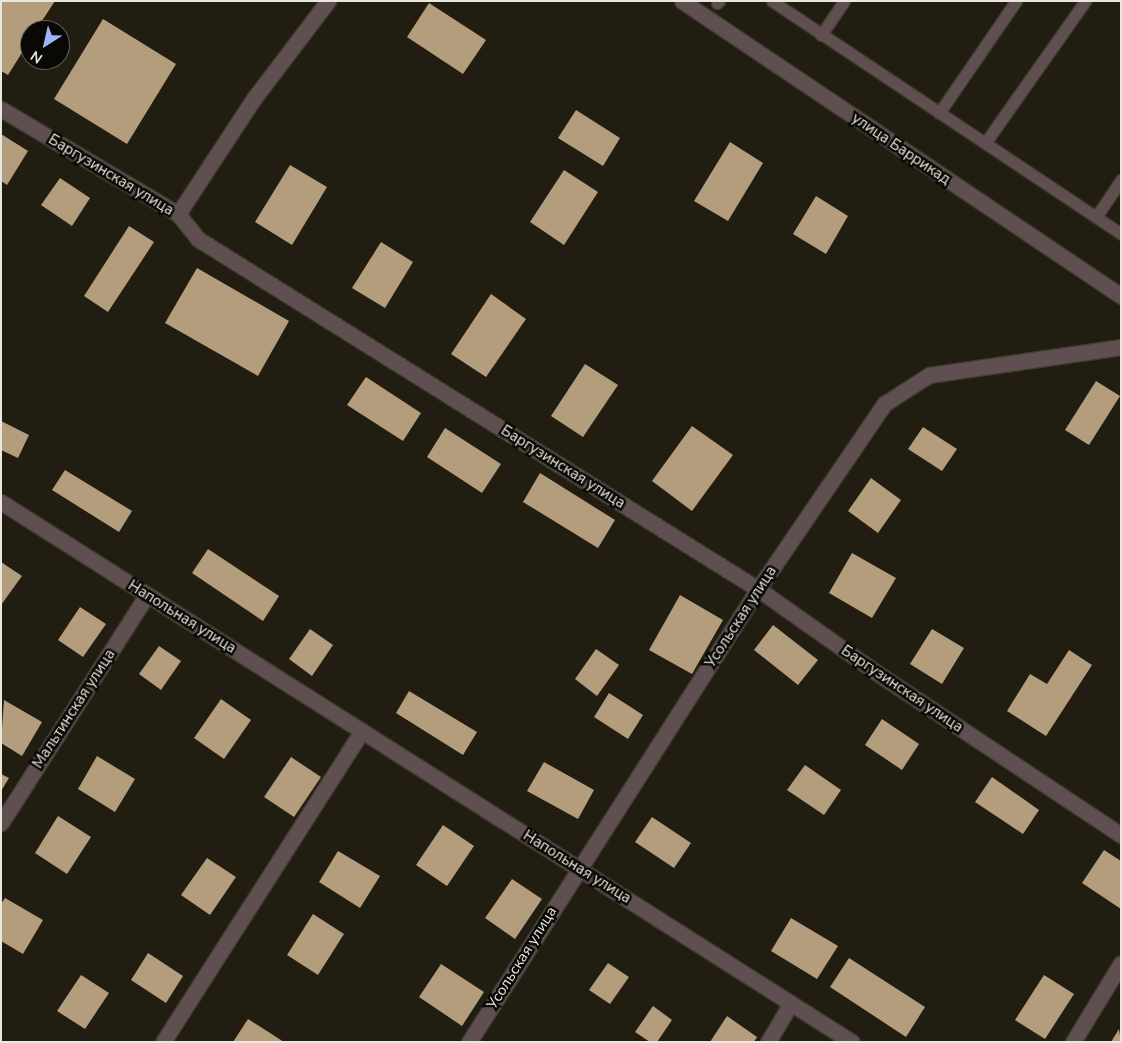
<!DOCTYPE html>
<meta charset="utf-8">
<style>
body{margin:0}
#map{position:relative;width:1122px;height:1043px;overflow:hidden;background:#211e11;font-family:"Nunito Sans",sans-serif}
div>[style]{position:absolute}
.building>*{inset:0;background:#b39d7c}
.roads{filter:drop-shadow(1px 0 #3d3a2e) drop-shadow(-1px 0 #3d3a2e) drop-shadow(0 1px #3d3a2e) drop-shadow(0 -1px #3d3a2e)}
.service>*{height:11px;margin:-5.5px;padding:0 5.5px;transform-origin:5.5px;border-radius:5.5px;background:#604f50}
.minor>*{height:15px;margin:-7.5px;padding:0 7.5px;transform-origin:7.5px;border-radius:7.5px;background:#604f50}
span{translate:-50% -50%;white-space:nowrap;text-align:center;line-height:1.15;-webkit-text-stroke:5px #090804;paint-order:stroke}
.street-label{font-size:15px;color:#e9e7de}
.frame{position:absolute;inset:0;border:2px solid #e9e7de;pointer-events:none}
.north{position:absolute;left:20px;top:20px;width:50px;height:50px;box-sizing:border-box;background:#090804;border:1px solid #63615b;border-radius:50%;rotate:215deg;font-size:14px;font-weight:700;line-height:20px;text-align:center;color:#e9e7de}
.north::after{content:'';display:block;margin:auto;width:18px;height:22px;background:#a0b3fd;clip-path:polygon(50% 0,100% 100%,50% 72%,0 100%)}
</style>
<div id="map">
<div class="building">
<i style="clip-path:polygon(1px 1px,55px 1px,36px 30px,30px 30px,30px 40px,8px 75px,1px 71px)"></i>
<i style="clip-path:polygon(429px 3px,486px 40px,463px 74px,407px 37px)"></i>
<i style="clip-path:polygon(103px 19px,176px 64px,127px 144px,54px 99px)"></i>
<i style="clip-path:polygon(576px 110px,620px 138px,603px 166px,558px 138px)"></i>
<i style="clip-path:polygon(1px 134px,28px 151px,7px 185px,1px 181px)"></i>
<i style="clip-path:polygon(730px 142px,763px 163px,728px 221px,694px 201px)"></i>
<i style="clip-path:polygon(290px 165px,327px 187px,292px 245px,255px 222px)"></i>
<i style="clip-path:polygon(564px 170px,598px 192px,564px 245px,530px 222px)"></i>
<i style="clip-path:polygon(60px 178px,90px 198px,72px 226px,41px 205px)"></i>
<i style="clip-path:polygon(816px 196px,848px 216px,826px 254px,793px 234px)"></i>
<i style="clip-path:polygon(129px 226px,154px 242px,108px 312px,84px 296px)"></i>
<i style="clip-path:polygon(381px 242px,413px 262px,385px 308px,352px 288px)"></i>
<i style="clip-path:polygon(197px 268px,289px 321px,258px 376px,165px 323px)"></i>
<i style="clip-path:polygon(491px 294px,526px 319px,486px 377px,451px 354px)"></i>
<i style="clip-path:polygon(585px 364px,618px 385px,583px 437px,551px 416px)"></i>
<i style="clip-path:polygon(366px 377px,421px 413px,403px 441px,347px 405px)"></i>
<i style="clip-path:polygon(1096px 381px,1120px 396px,1089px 445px,1065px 430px)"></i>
<i style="clip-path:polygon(1px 421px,29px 435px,18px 458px,1px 450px)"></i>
<i style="clip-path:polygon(692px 426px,733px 455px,692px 511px,652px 481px)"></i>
<i style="clip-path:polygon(923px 427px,957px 449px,942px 471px,908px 449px)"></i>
<i style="clip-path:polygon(445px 428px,501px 464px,482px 493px,427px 457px)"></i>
<i style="clip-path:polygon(65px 470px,132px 511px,119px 532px,52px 490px)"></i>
<i style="clip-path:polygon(540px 473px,615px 520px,598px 548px,523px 502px)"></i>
<i style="clip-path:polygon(871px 478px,901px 500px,878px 533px,848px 511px)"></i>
<i style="clip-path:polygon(208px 549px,279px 596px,263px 621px,192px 573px)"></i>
<i style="clip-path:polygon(852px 553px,896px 578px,872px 618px,829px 593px)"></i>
<i style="clip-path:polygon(1px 562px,22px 576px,1px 605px)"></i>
<i style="clip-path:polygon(680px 595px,723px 620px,692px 674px,649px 650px)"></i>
<i style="clip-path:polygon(80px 607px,106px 624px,83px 657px,58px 640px)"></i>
<i style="clip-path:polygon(773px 625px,818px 660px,798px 685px,754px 650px)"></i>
<i style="clip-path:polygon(310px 629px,333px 645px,312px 676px,289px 659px)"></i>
<i style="clip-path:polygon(932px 629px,964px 648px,942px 684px,910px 664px)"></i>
<i style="clip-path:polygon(159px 646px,181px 661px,161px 690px,139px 674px)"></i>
<i style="clip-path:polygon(596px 649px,619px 665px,597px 696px,575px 679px)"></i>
<i style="clip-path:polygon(1069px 650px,1092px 665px,1046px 736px,1007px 711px,1030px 674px,1047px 684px)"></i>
<i style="clip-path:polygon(409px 691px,477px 732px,463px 755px,396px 713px)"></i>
<i style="clip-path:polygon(609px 693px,643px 715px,628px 739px,594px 717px)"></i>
<i style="clip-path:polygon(221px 699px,251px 720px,224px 759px,194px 738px)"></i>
<i style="clip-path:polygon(4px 700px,42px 722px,22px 756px,1px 743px)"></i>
<i style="clip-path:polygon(882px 719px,919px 744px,902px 770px,865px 745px)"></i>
<i style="clip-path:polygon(97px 756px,135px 779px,115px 812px,78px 789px)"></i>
<i style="clip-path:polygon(291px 757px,321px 777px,294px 817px,264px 797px)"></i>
<i style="clip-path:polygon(544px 762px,594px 790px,578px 819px,527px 791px)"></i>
<i style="clip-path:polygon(805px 765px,841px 790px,824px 815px,787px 790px)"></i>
<i style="clip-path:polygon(1px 774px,9px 778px,1px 791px)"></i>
<i style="clip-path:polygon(992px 777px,1039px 810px,1023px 834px,975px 802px)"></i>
<i style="clip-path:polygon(58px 816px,91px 837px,67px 874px,35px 853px)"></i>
<i style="clip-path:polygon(652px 817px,691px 843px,674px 868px,635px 842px)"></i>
<i style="clip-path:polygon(443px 825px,474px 846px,447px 886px,416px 865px)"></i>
<i style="clip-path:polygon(1104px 850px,1121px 861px,1121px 909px,1082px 883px)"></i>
<i style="clip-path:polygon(338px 851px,380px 876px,360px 908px,319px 882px)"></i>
<i style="clip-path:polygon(207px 858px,236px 877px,210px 915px,181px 895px)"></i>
<i style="clip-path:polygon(512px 879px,542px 899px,515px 939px,485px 918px)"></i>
<i style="clip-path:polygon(5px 898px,43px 920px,23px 954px,1px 941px,1px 904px)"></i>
<i style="clip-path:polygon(313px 914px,344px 934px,318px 975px,287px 955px)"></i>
<i style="clip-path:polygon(791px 918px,838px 946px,817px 979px,771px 951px)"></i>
<i style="clip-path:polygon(148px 953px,183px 976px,166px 1003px,131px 980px)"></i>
<i style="clip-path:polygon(849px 958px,925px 1007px,906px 1037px,830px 987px)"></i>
<i style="clip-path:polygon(608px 963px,629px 977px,610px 1004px,589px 990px)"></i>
<i style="clip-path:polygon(441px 964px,484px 992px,462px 1026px,419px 997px)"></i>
<i style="clip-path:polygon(81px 975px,109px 993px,85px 1029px,57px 1011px)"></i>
<i style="clip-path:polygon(1044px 975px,1074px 994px,1045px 1039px,1015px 1020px)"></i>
<i style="clip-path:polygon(653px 1006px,672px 1020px,657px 1042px,650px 1042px,635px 1032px)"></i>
<i style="clip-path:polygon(727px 1016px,757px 1037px,754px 1042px,710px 1042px)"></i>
<i style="clip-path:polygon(248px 1019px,284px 1042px,233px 1042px)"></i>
<i style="clip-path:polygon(1119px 1029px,1121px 1042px,1111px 1042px)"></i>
</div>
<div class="roads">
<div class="service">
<i style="left:772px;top:1px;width:420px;rotate:33.7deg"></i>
<i style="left:717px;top:3px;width:3px;rotate:-45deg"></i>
<i style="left:821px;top:35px;width:41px;rotate:-55.9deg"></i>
<i style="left:939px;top:113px;width:136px;rotate:-55.5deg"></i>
<i style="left:985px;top:143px;width:174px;rotate:-54.8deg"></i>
<i style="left:1096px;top:217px;width:45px;rotate:-56deg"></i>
</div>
<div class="minor">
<i style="left:682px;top:1px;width:529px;rotate:33.9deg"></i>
<i style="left:1px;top:109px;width:206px;rotate:30.7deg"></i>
<i style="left:178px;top:214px;width:32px;rotate:51deg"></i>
<i style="left:198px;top:239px;width:660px;rotate:32.01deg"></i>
<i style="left:758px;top:589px;width:146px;rotate:35.2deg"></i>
<i style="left:877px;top:673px;width:293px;rotate:33.6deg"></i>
<i style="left:178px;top:214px;width:140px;rotate:-56.7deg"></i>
<i style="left:255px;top:97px;width:121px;rotate:-52.8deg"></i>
<i style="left:1px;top:502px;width:1008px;rotate:32.4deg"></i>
<i style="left:1px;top:823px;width:271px;rotate:-57.4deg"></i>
<i style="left:163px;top:1042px;width:369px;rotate:-57.4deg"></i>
<i style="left:469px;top:1042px;width:537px;rotate:-57.46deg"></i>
<i style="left:758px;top:589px;width:224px;rotate:-55.7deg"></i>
<i style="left:884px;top:404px;width:54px;rotate:-32.8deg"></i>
<i style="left:929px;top:375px;width:194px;rotate:-8.3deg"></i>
<i style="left:768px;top:1042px;width:45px;rotate:-59.5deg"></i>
<i style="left:1073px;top:1042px;width:92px;rotate:-58.7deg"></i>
</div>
</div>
<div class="street-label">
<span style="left:901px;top:149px;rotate:34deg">улица Баррикад</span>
<span style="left:111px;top:175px;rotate:31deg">Баргузинская улица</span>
<span style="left:563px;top:467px;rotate:32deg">Баргузинская улица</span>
<span style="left:182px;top:617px;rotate:32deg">Напольная улица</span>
<span style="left:741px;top:617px;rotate:-57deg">Усольская улица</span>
<span style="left:902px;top:689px;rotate:34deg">Баргузинская улица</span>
<span style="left:74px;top:709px;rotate:-57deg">Мальтинская улица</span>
<span style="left:577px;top:867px;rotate:32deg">Напольная улица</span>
<span style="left:522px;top:958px;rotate:-58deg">Усольская улица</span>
</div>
<div class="frame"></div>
<div class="north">N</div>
</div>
